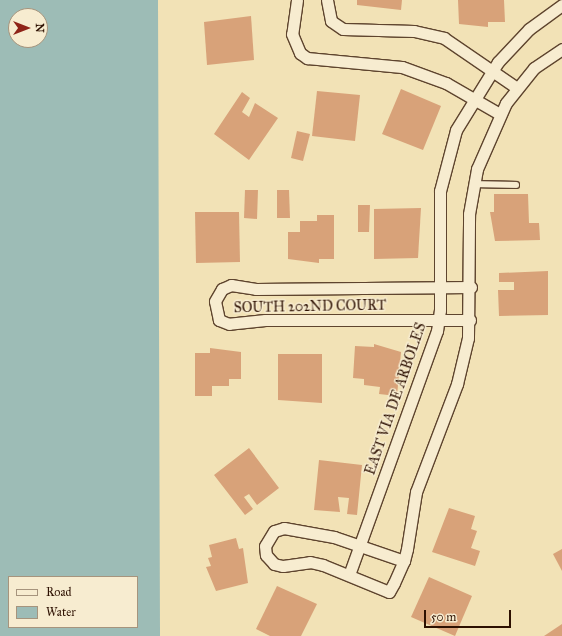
<!DOCTYPE html>
<style>
body{margin:0}
#map{position:relative;width:562px;height:636px;overflow:hidden;background:#f2e2b6;font-family:"IM FELL Great Primer",serif}
div>[style]{position:absolute}
.water>*{inset:0;background:#9dbcb6}
.building>*{inset:0;background:#d8a279}
.roads{filter:drop-shadow(1px 0 #5e442e) drop-shadow(-1px 0 #5e442e) drop-shadow(0 1px #5e442e) drop-shadow(0 -1px #5e442e)}
.lane>*{height:5.5px;margin:-2.75px;padding:0 2.75px;transform-origin:2.75px;border-radius:2.75px;background:#f7ecd0}
.street>*{height:11px;margin:-5.5px;padding:0 5.5px;transform-origin:5.5px;border-radius:5.5px;background:#f7ecd0}
span{translate:-50% -50%;white-space:nowrap;text-align:center;line-height:1.15;-webkit-text-stroke:3px #f7ecd0;paint-order:stroke}
.street-label{font-size:14px;color:#2d1001}
.legend{position:absolute;left:8px;top:576px;width:130px;height:52px;box-sizing:border-box;background:#f7ecd0;border:1px solid #a6947d;margin:0;padding:5px 7px;list-style:none;font-size:12px;color:#2d1001}
.legend li{display:flex;align-items:center;gap:8px;height:20px}
.legend b{width:20px;border:1px solid #a6947d}
.north{position:absolute;left:8px;top:8px;width:40px;height:40px;box-sizing:border-box;background:#f7ecd0;border:1px solid #a6947d;border-radius:50%;rotate:90deg;font-size:11px;font-weight:700;line-height:16px;text-align:center;color:#2d1001}
.north::after{content:'';display:block;margin:auto;width:14px;height:18px;background:#8f2418;clip-path:polygon(50% 0,100% 100%,50% 72%,0 100%)}
.scale{position:absolute;left:424px;top:610px;width:87px;height:18px;box-sizing:border-box;border:2px solid #2d1001;border-top:0;padding-left:5px;font-size:12px;line-height:14px;white-space:nowrap;color:#2d1001;-webkit-text-stroke:3px #f7ecd0;paint-order:stroke}
</style>
<div id="map">
<div class="water">
<i style="clip-path:polygon(evenodd,0 0,158px 0,160px 636px,0 636px,0 0,16px 16px,40px 16px,40px 40px,16px 40px,16px 16px,0 0,9px 577px,137px 577px,137px 627px,9px 627px,9px 577px)"></i>
</div>
<div class="building">
<i style="clip-path:polygon(357px 0,402px 0,401px 10px,357px 5px)"></i>
<i style="clip-path:polygon(458px 0,504px 0,505px 22px,488px 22px,488px 27px,459px 24px)"></i>
<i style="clip-path:polygon(251px 16px,254px 60px,207px 65px,204px 22px)"></i>
<i style="clip-path:polygon(401px 89px,441px 106px,423px 150px,382px 134px)"></i>
<i style="clip-path:polygon(317px 91px,360px 95px,355px 141px,312px 136px)"></i>
<i style="clip-path:polygon(242px 92px,250px 98px,242px 112px,249px 117px,255px 103px,278px 118px,249px 160px,214px 134px)"></i>
<i style="clip-path:polygon(297px 131px,310px 134px,303px 161px,291px 158px)"></i>
<i style="clip-path:polygon(245px 190px,258px 190px,257px 219px,244px 218px)"></i>
<i style="clip-path:polygon(277px 190px,289px 190px,290px 218px,277px 218px)"></i>
<i style="clip-path:polygon(494px 194px,528px 194px,529px 223px,539px 223px,540px 240px,495px 241px,490px 212px,494px 212px)"></i>
<i style="clip-path:polygon(358px 205px,370px 205px,369px 232px,358px 232px)"></i>
<i style="clip-path:polygon(421px 208px,418px 258px,374px 259px,374px 209px)"></i>
<i style="clip-path:polygon(195px 212px,239px 212px,240px 262px,196px 263px)"></i>
<i style="clip-path:polygon(317px 215px,334px 215px,334px 259px,319px 259px,319px 263px,288px 259px,288px 232px,300px 232px,300px 221px,317px 221px)"></i>
<i style="clip-path:polygon(548px 271px,548px 315px,499px 316px,498px 290px,514px 290px,514px 282px,499px 282px,499px 273px)"></i>
<i style="clip-path:polygon(374px 344px,401px 352px,397px 396px,379px 394px,380px 387px,364px 385px,364px 379px,353px 378px,355px 346px,374px 347px)"></i>
<i style="clip-path:polygon(210px 348px,241px 352px,241px 379px,229px 379px,229px 386px,212px 386px,212px 396px,195px 396px,195px 353px,210px 353px)"></i>
<i style="clip-path:polygon(278px 354px,322px 354px,322px 403px,278px 400px)"></i>
<i style="clip-path:polygon(249px 448px,279px 488px,257px 505px,249px 494px,244px 497px,253px 509px,245px 515px,214px 475px)"></i>
<i style="clip-path:polygon(319px 460px,362px 465px,357px 515px,347px 514px,349px 498px,338px 497px,340px 512px,314px 510px)"></i>
<i style="clip-path:polygon(449px 508px,475px 516px,471px 529px,477px 531px,471px 548px,480px 551px,475px 566px,432px 552px)"></i>
<i style="clip-path:polygon(236px 538px,239px 549px,243px 548px,248px 583px,216px 591px,206px 567px,211px 566px,208px 558px,212px 557px,209px 545px)"></i>
<i style="clip-path:polygon(562px 549px,562px 571px,553px 554px)"></i>
<i style="clip-path:polygon(429px 577px,472px 596px,455px 636px,411px 617px)"></i>
<i style="clip-path:polygon(277px 586px,317px 604px,301px 636px,270px 636px,256px 629px)"></i>
<i style="clip-path:polygon(562px 624px,562px 636px,544px 636px)"></i>
</div>
<div class="roads">
<div class="lane">
<i style="left:474px;top:184px;width:42px;rotate:1.4deg"></i>
</div>
<div class="street">
<i style="left:297px;top:0;width:34px;rotate:98deg"></i>
<i style="left:292px;top:34px;width:21px;rotate:67deg"></i>
<i style="left:300px;top:53px;width:9px;rotate:36deg"></i>
<i style="left:307px;top:58px;width:95px;rotate:5.4deg"></i>
<i style="left:402px;top:67px;width:47px;rotate:20deg"></i>
<i style="left:446px;top:83px;width:62px;rotate:29.9deg"></i>
<i style="left:327px;top:0;width:21px;rotate:79deg"></i>
<i style="left:331px;top:21px;width:14px;rotate:34deg"></i>
<i style="left:343px;top:29px;width:71px;rotate:1.6deg"></i>
<i style="left:414px;top:31px;width:31px;rotate:13deg"></i>
<i style="left:444px;top:38px;width:88px;rotate:34.4deg"></i>
<i style="left:470px;top:320px;width:205px;rotate:180deg"></i>
<i style="left:265px;top:320px;width:36px;rotate:174deg"></i>
<i style="left:229px;top:324px;width:11px;rotate:-158deg"></i>
<i style="left:219px;top:320px;width:19px;rotate:-102deg"></i>
<i style="left:215px;top:301px;width:14px;rotate:-60deg"></i>
<i style="left:222px;top:289px;width:10px;rotate:-24deg"></i>
<i style="left:231px;top:285px;width:25px;rotate:9deg"></i>
<i style="left:256px;top:289px;width:215px;rotate:-0.5deg"></i>
<i style="left:404px;top:561px;width:74px;rotate:-161.1deg"></i>
<i style="left:334px;top:537px;width:51px;rotate:-169.8deg"></i>
<i style="left:284px;top:528px;width:10px;rotate:163deg"></i>
<i style="left:274px;top:531px;width:17px;rotate:121deg"></i>
<i style="left:265px;top:546px;width:9px;rotate:84deg"></i>
<i style="left:266px;top:555px;width:12px;rotate:48deg"></i>
<i style="left:274px;top:564px;width:9px;rotate:13deg"></i>
<i style="left:283px;top:566px;width:27px;rotate:-8deg"></i>
<i style="left:310px;top:562px;width:13px;rotate:13deg"></i>
<i style="left:323px;top:565px;width:71px;rotate:22.2deg"></i>
<i style="left:389px;top:592px;width:10px;rotate:-61deg"></i>
<i style="left:394px;top:583px;width:24px;rotate:-66deg"></i>
<i style="left:404px;top:561px;width:12px;rotate:-76deg"></i>
<i style="left:407px;top:549px;width:58px;rotate:-81deg"></i>
<i style="left:416px;top:492px;width:116px;rotate:-69.2deg"></i>
<i style="left:457px;top:384px;width:47px;rotate:-76.6deg"></i>
<i style="left:468px;top:338px;width:124px;rotate:-89.5deg"></i>
<i style="left:469px;top:214px;width:46px;rotate:-79.9deg"></i>
<i style="left:477px;top:169px;width:72px;rotate:-66.3deg"></i>
<i style="left:506px;top:103px;width:45px;rotate:-51.3deg"></i>
<i style="left:534px;top:68px;width:34px;rotate:-34deg"></i>
<i style="left:349px;top:575px;width:259px;rotate:-70.2deg"></i>
<i style="left:437px;top:331px;width:21px;rotate:-82deg"></i>
<i style="left:440px;top:310px;width:119px;rotate:-90deg"></i>
<i style="left:440px;top:191px;width:63px;rotate:-75.3deg"></i>
<i style="left:456px;top:130px;width:80px;rotate:-58.3deg"></i>
<i style="left:498px;top:62px;width:45px;rotate:-46.8deg"></i>
<i style="left:529px;top:29px;width:41px;rotate:-36deg"></i>
</div>
</div>
<div class="street-label">
<span style="left:310px;top:307px;rotate:-1deg">SOUTH 202ND COURT</span>
<span style="left:396px;top:399px;rotate:-71deg">EAST VIA DE ARBOLES</span>
</div>
<ul class="legend">
<li><b style="height:5px;background:#f7ecd0"></b>Road</li>
<li><b style="height:11px;background:#9dbcb6"></b>Water</li>
</ul>
<div class="north">N</div>
<div class="scale">50 m</div>
</div>
